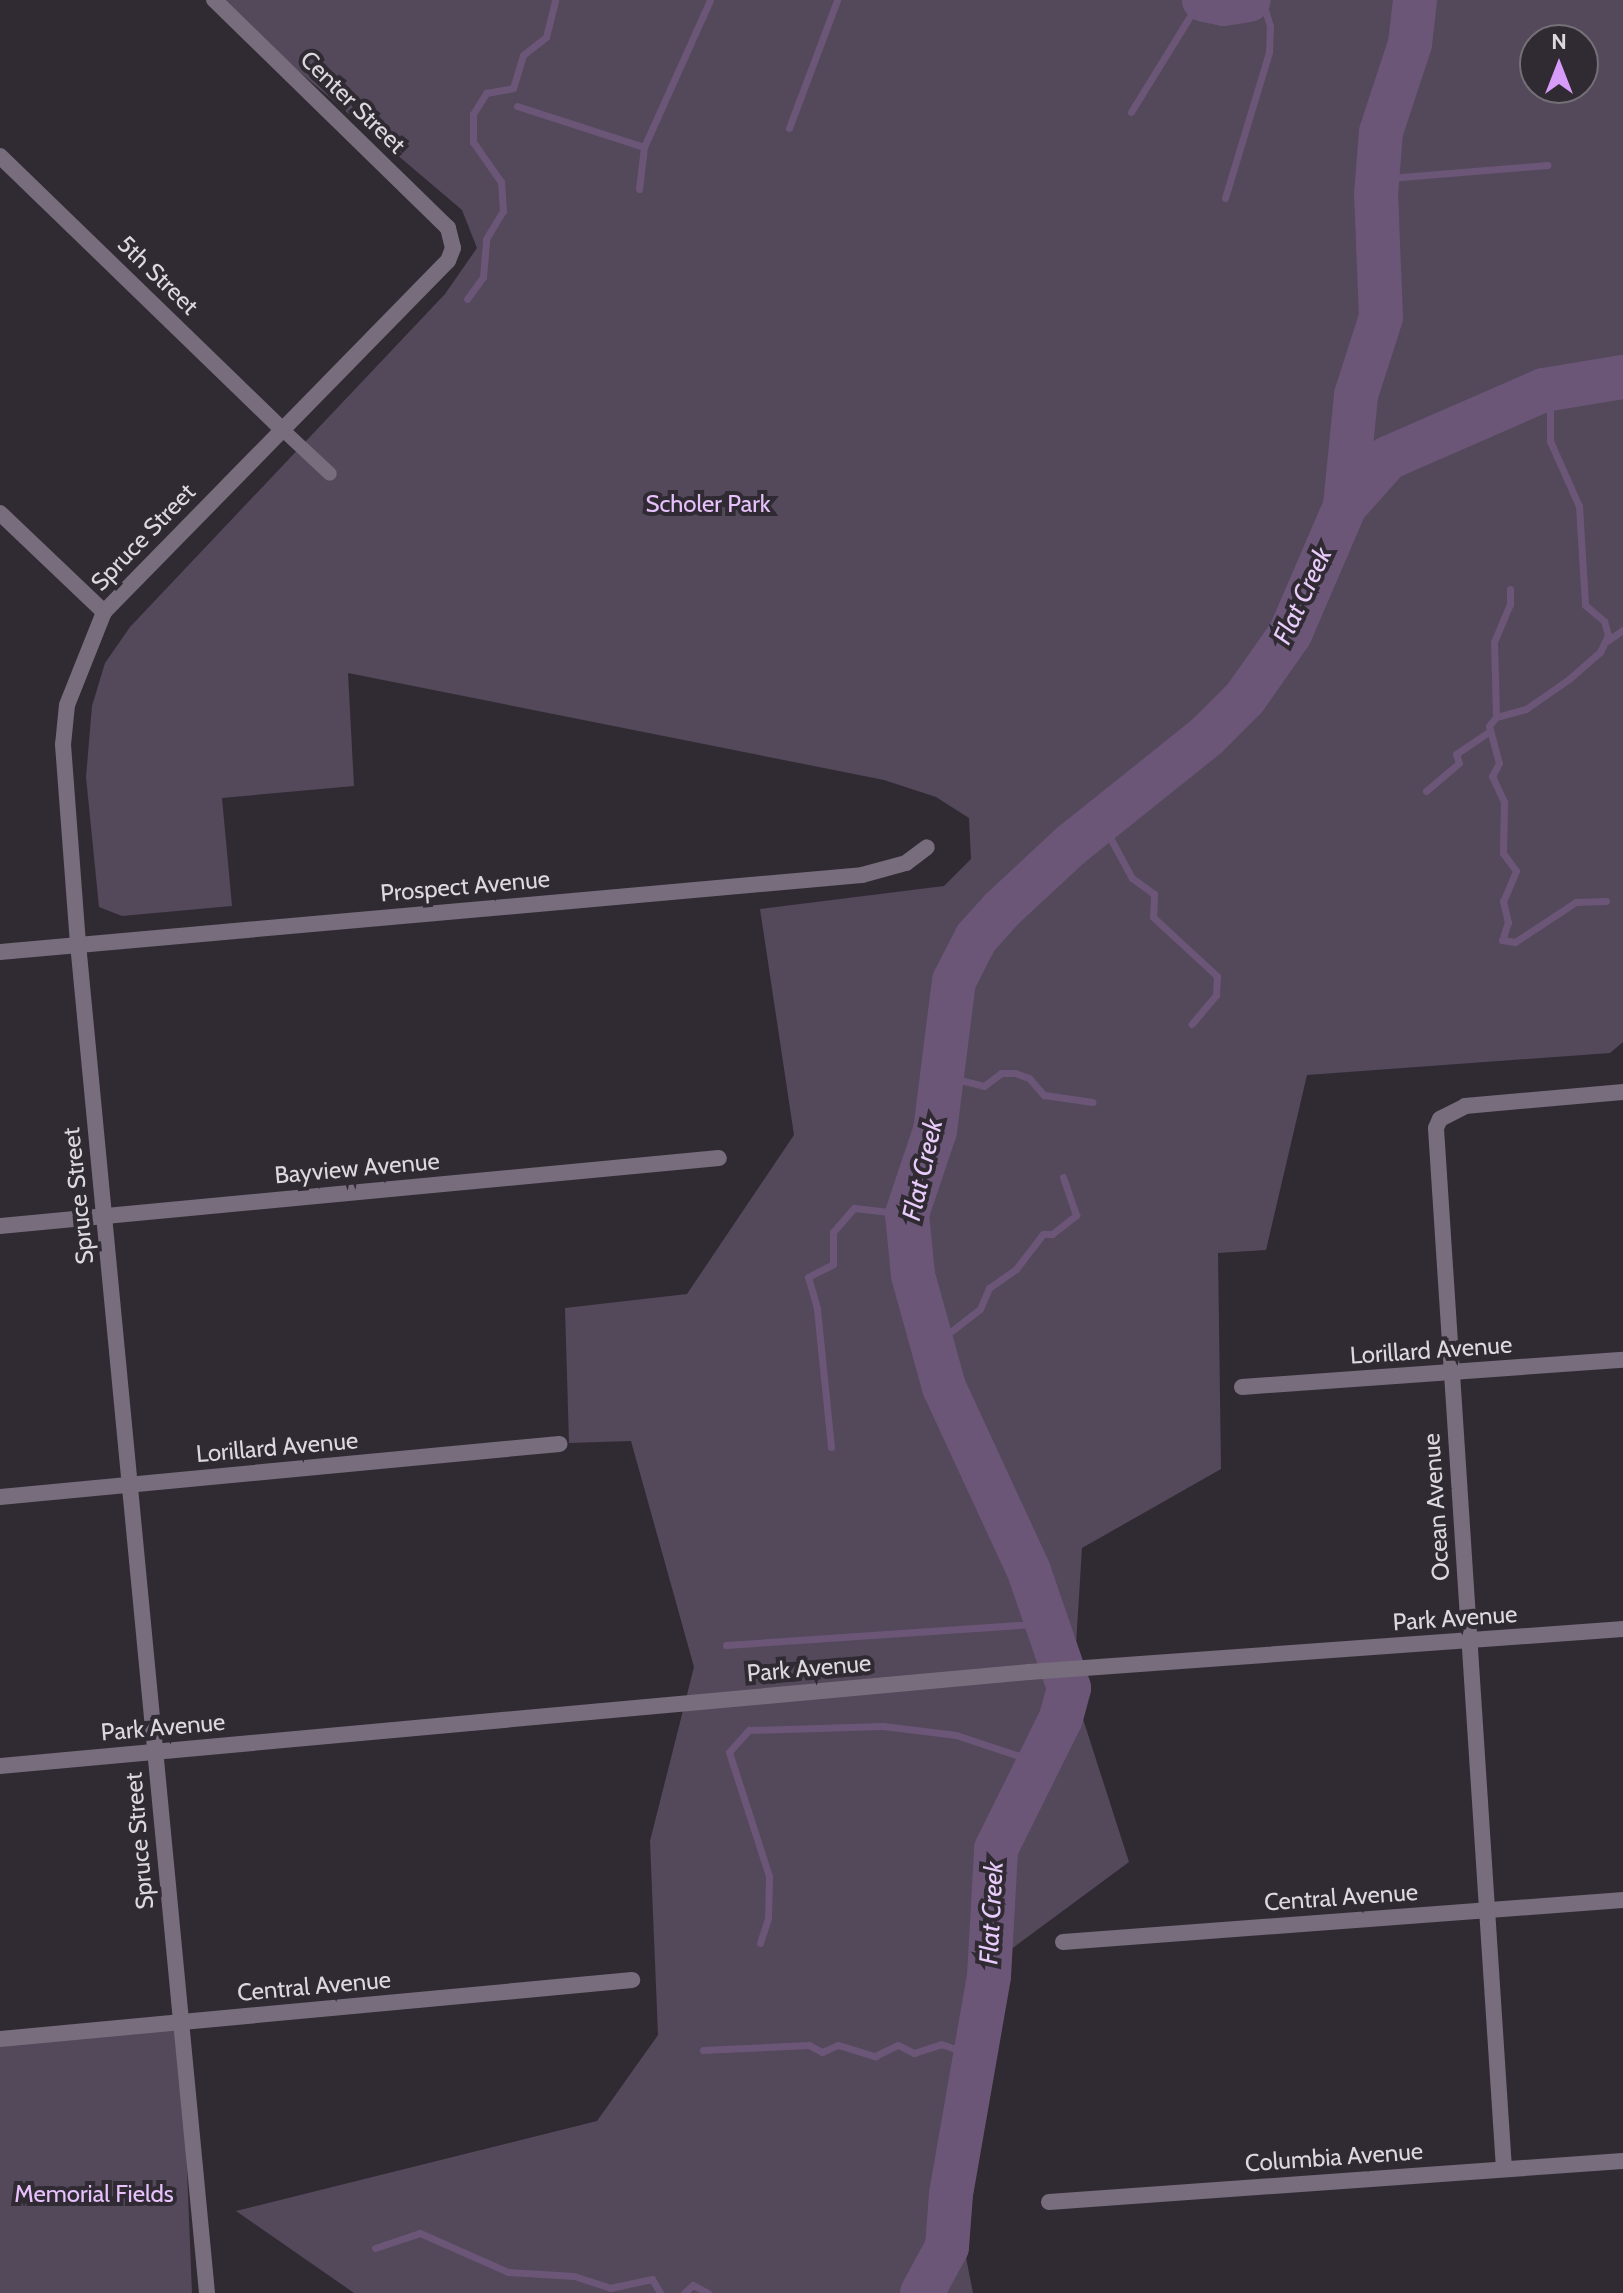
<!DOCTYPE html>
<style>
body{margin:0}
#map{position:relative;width:1623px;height:2293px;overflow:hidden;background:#302b33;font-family:Cabin,sans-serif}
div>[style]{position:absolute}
.green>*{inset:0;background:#54485b}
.stream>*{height:7px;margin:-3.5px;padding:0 3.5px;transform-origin:3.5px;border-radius:3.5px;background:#6b5678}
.river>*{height:44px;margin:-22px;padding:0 22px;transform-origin:22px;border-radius:22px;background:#6b5678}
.lane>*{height:14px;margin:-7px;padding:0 7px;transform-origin:7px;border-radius:7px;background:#776d7d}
.street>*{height:16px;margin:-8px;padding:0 8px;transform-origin:8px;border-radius:8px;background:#776d7d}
span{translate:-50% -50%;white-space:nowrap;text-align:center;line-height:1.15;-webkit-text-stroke:8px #302b33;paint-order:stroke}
.street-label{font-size:24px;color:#dcd8de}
.park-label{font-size:24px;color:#e7c1fc}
.water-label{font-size:26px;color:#eaccfc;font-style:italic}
.north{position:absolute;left:1519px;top:24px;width:80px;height:80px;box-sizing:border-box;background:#302b33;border:2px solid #757077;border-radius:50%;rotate:0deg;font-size:22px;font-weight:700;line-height:32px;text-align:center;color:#dcd8de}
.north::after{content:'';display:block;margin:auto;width:28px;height:36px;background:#d79bf9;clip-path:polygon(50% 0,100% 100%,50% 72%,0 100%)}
</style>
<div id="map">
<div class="green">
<i style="clip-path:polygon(evenodd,215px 0,1623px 0,1623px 1042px,1610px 1053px,1307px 1075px,1266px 1250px,1218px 1253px,1221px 1469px,1082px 1548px,1076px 1645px,1083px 1719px,1129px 1862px,1010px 1950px,962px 2237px,973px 2293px,354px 2293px,236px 2211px,597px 2121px,658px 2035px,650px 1841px,694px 1667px,631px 1441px,569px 1443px,565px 1308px,687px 1294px,794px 1135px,760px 909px,944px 886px,971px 859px,969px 818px,936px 797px,884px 780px,348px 673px,354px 786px,222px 798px,232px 906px,122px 916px,99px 907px,86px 777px,92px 706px,105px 663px,130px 627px,445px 294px,477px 248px,462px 210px,215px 0,1535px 40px,1583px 40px,1583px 88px,1535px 88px,1535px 40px)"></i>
<i style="clip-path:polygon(181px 2022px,192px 2293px,0 2293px,0 2039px)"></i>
</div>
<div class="stream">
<i style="left:517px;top:106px;width:133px;rotate:17.9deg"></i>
<i style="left:1131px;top:112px;width:132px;rotate:-58.4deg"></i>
<i style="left:789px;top:128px;width:137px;rotate:-69.4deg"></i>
<i style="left:1377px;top:179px;width:171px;rotate:-4.7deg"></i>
<i style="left:639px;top:189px;width:42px;rotate:-83.2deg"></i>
<i style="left:644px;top:147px;width:161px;rotate:-65.8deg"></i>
<i style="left:1225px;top:198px;width:152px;rotate:-73.2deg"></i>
<i style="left:1269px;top:52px;width:26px;rotate:-88deg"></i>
<i style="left:1270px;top:26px;width:27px;rotate:-107deg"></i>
<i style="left:467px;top:299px;width:27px;rotate:-54deg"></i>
<i style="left:483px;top:277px;width:38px;rotate:-85deg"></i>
<i style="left:486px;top:239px;width:33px;rotate:-59deg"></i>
<i style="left:503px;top:211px;width:29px;rotate:-94deg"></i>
<i style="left:501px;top:182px;width:49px;rotate:-125deg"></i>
<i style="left:473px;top:142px;width:28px;rotate:-90deg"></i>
<i style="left:473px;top:114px;width:25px;rotate:-58deg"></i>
<i style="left:486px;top:93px;width:27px;rotate:-10deg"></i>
<i style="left:513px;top:88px;width:34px;rotate:-73deg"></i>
<i style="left:523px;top:55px;width:29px;rotate:-38deg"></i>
<i style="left:546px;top:37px;width:38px;rotate:-76deg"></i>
<i style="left:1550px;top:388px;width:53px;rotate:90deg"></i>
<i style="left:1550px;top:441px;width:71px;rotate:66deg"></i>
<i style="left:1579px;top:506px;width:99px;rotate:86.5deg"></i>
<i style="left:1585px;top:605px;width:25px;rotate:40deg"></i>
<i style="left:1604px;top:621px;width:15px;rotate:74deg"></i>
<i style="left:1608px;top:635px;width:19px;rotate:115deg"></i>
<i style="left:1600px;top:652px;width:41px;rotate:138.9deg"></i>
<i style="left:1569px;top:679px;width:52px;rotate:145.1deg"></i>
<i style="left:1526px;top:709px;width:31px;rotate:165deg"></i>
<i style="left:1496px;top:717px;width:11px;rotate:128deg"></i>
<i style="left:1489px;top:726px;width:38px;rotate:75deg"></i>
<i style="left:1499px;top:763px;width:15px;rotate:118deg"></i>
<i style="left:1492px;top:776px;width:29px;rotate:65deg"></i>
<i style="left:1504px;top:802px;width:51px;rotate:91.1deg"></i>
<i style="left:1503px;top:853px;width:22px;rotate:54deg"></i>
<i style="left:1516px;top:871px;width:33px;rotate:113deg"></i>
<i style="left:1503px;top:901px;width:22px;rotate:77deg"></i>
<i style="left:1508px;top:922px;width:19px;rotate:108deg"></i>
<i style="left:1502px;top:940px;width:13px;rotate:9deg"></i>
<i style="left:1515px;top:942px;width:73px;rotate:-33.3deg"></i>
<i style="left:1576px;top:902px;width:30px;rotate:-2deg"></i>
<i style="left:1607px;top:641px;width:19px;rotate:-35deg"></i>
<i style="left:1496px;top:717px;width:75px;rotate:-91.5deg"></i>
<i style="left:1494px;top:642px;width:41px;rotate:-67.2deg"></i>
<i style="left:1510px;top:604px;width:15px;rotate:-90deg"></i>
<i style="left:1426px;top:791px;width:43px;rotate:-40.3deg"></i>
<i style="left:1459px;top:763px;width:9px;rotate:-108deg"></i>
<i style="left:1456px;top:754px;width:40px;rotate:-34deg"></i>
<i style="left:1101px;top:821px;width:65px;rotate:61.5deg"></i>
<i style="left:1132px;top:878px;width:27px;rotate:36deg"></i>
<i style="left:1154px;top:894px;width:23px;rotate:92deg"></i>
<i style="left:1153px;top:917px;width:87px;rotate:42.7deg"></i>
<i style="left:1217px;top:976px;width:19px;rotate:93deg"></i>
<i style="left:1216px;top:995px;width:38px;rotate:130deg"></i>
<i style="left:940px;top:1075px;width:45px;rotate:14deg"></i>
<i style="left:984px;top:1086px;width:21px;rotate:-37deg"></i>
<i style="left:1001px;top:1073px;width:14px"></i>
<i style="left:1015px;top:1073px;width:15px;rotate:20deg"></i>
<i style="left:1029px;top:1078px;width:23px;rotate:49deg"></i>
<i style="left:1044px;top:1095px;width:49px;rotate:8.3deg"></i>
<i style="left:931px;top:1347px;width:62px;rotate:-37.8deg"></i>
<i style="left:980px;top:1309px;width:23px;rotate:-67deg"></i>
<i style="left:989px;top:1288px;width:33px;rotate:-35deg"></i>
<i style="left:1016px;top:1269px;width:44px;rotate:-52.4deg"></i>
<i style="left:1043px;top:1234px;width:9px"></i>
<i style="left:1052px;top:1234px;width:31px;rotate:-38deg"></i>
<i style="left:1076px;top:1215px;width:40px;rotate:-108.9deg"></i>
<i style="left:831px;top:1447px;width:140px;rotate:-95.8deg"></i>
<i style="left:817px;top:1308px;width:32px;rotate:-106deg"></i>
<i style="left:808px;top:1277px;width:28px;rotate:-27deg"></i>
<i style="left:833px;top:1264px;width:32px;rotate:-90deg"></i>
<i style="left:833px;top:1232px;width:32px;rotate:-49deg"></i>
<i style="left:854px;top:1208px;width:53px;rotate:6.5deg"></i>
<i style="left:726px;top:1645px;width:324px;rotate:-3.9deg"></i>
<i style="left:760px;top:1943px;width:26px;rotate:-72deg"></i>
<i style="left:768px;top:1918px;width:42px;rotate:-88.6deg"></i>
<i style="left:769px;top:1876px;width:130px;rotate:-107.9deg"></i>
<i style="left:729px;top:1752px;width:30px;rotate:-48deg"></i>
<i style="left:749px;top:1730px;width:134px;rotate:-1.7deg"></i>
<i style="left:883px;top:1726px;width:74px;rotate:7deg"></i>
<i style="left:956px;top:1735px;width:89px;rotate:18.4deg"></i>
<i style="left:703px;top:2050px;width:106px;rotate:-2.7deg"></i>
<i style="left:809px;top:2045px;width:15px;rotate:28deg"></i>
<i style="left:822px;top:2052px;width:17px;rotate:-24deg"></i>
<i style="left:838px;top:2045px;width:39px;rotate:17deg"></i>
<i style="left:875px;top:2056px;width:25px;rotate:-26deg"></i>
<i style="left:898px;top:2045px;width:18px;rotate:27deg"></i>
<i style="left:914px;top:2053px;width:28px;rotate:-18deg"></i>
<i style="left:941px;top:2044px;width:37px;rotate:19deg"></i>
<i style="left:375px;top:2248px;width:47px;rotate:-18.4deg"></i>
<i style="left:420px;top:2233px;width:96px;rotate:23.9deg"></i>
<i style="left:508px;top:2272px;width:66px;rotate:3.5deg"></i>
<i style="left:574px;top:2276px;width:38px;rotate:18deg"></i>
<i style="left:610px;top:2288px;width:43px;rotate:-12.1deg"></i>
<i style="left:652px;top:2279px;width:16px;rotate:60deg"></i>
<i style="left:684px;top:2293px;width:12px;rotate:-42deg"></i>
<i style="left:693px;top:2285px;width:17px;rotate:28deg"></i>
</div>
<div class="river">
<i style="left:1204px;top:0;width:20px;rotate:11deg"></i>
<i style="left:1224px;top:4px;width:25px;rotate:-9deg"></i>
<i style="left:1345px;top:506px;width:112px;rotate:-84.3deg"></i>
<i style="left:1356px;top:395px;width:82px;rotate:-72.2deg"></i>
<i style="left:1381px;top:317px;width:122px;rotate:-92.3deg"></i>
<i style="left:1376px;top:195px;width:63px;rotate:-85.5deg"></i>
<i style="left:1381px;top:132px;width:93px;rotate:-71.8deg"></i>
<i style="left:1410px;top:44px;width:44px;rotate:-83.5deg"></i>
<i style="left:922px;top:2293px;width:52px;rotate:-61.5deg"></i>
<i style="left:947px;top:2247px;width:53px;rotate:-85.7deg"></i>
<i style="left:951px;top:2194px;width:221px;rotate:-80.1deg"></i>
<i style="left:989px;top:1976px;width:127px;rotate:-86.8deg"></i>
<i style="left:996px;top:1849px;width:146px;rotate:-63.6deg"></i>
<i style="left:1061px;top:1718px;width:31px;rotate:-75deg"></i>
<i style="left:1069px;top:1688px;width:124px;rotate:-108.9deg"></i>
<i style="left:1029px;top:1571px;width:203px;rotate:-114.8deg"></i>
<i style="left:944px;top:1387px;width:116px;rotate:-105.5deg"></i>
<i style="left:913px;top:1275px;width:61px;rotate:-95.6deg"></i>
<i style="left:907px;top:1214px;width:88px;rotate:-71.4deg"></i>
<i style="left:935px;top:1131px;width:151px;rotate:-82.8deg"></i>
<i style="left:954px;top:981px;width:48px;rotate:-62.9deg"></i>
<i style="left:976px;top:938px;width:38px;rotate:-48deg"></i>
<i style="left:1001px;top:910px;width:96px;rotate:-42.9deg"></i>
<i style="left:1071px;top:845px;width:174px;rotate:-38.7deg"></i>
<i style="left:1207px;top:736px;width:54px;rotate:-45deg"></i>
<i style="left:1245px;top:698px;width:78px;rotate:-54.9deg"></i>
<i style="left:1290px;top:634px;width:139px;rotate:-66.7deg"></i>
<i style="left:1345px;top:506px;width:64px;rotate:-48.1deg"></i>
<i style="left:1388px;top:458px;width:170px;rotate:-23.6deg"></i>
<i style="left:1544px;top:390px;width:80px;rotate:-9.3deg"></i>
</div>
<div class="lane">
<i style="left:283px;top:430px;width:64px;rotate:43.1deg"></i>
</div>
<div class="street">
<i style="left:0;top:156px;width:394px;rotate:44.1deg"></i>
<i style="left:0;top:513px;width:144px;rotate:43.6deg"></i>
<i style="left:0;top:952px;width:865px;rotate:-5.1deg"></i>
<i style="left:862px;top:875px;width:46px;rotate:-15.3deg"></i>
<i style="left:906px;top:863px;width:26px;rotate:-37deg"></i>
<i style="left:0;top:1226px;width:722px;rotate:-5.4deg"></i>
<i style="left:1242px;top:1387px;width:382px;rotate:-4.1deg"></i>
<i style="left:0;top:1497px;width:562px;rotate:-5.42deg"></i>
<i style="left:0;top:1766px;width:1033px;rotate:-5.22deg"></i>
<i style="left:1029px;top:1672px;width:596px;rotate:-4.14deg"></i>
<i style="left:1063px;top:1942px;width:562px;rotate:-4.29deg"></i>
<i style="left:0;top:2039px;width:635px;rotate:-5.33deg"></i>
<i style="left:1504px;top:2169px;width:1043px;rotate:-93.74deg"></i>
<i style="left:1436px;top:1128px;width:10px;rotate:-66deg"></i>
<i style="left:1440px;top:1119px;width:28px;rotate:-27deg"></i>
<i style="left:1465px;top:1106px;width:159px;rotate:-5.1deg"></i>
<i style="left:1049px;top:2202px;width:575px;rotate:-4.09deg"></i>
<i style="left:207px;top:2293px;width:1355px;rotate:-95.46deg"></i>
<i style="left:78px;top:944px;width:200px;rotate:-94.3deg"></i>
<i style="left:63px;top:745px;width:40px;rotate:-84.3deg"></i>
<i style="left:67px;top:705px;width:100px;rotate:-68.3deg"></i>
<i style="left:104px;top:612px;width:491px;rotate:-45.6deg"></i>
<i style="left:448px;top:261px;width:14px;rotate:-69deg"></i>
<i style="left:453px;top:248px;width:21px;rotate:-104deg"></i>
<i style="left:448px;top:228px;width:327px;rotate:-135.7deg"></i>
</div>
<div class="street-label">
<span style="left:353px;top:102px;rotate:44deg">Center Street</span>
<span style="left:158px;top:275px;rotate:44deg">5th Street</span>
<span style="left:143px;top:537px;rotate:-46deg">Spruce Street</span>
<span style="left:465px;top:886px;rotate:-5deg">Prospect Avenue</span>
<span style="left:357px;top:1168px;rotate:-5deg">Bayview Avenue</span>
<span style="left:78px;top:1196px;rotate:-96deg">Spruce Street</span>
<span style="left:1431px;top:1350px;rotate:-4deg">Lorillard Avenue</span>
<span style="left:277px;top:1447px;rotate:-5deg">Lorillard Avenue</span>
<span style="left:1436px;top:1507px;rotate:-94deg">Ocean Avenue</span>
<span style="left:1455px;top:1618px;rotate:-4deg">Park Avenue</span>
<span style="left:809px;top:1668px;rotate:-5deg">Park Avenue</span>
<span style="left:163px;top:1727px;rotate:-5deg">Park Avenue</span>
<span style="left:139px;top:1841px;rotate:-95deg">Spruce Street</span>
<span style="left:1341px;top:1897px;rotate:-4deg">Central Avenue</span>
<span style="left:314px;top:1986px;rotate:-5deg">Central Avenue</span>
<span style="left:1334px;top:2157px;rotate:-4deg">Columbia Avenue</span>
</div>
<div class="park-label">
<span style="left:708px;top:504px">Scholer Park</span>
<span style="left:94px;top:2194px">Memorial Fields</span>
</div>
<div class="water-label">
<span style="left:1303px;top:596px;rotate:-65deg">Flat Creek</span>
<span style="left:923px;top:1170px;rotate:-77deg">Flat Creek</span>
<span style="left:992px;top:1913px;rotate:-87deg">Flat Creek</span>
</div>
<div class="north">N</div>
</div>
